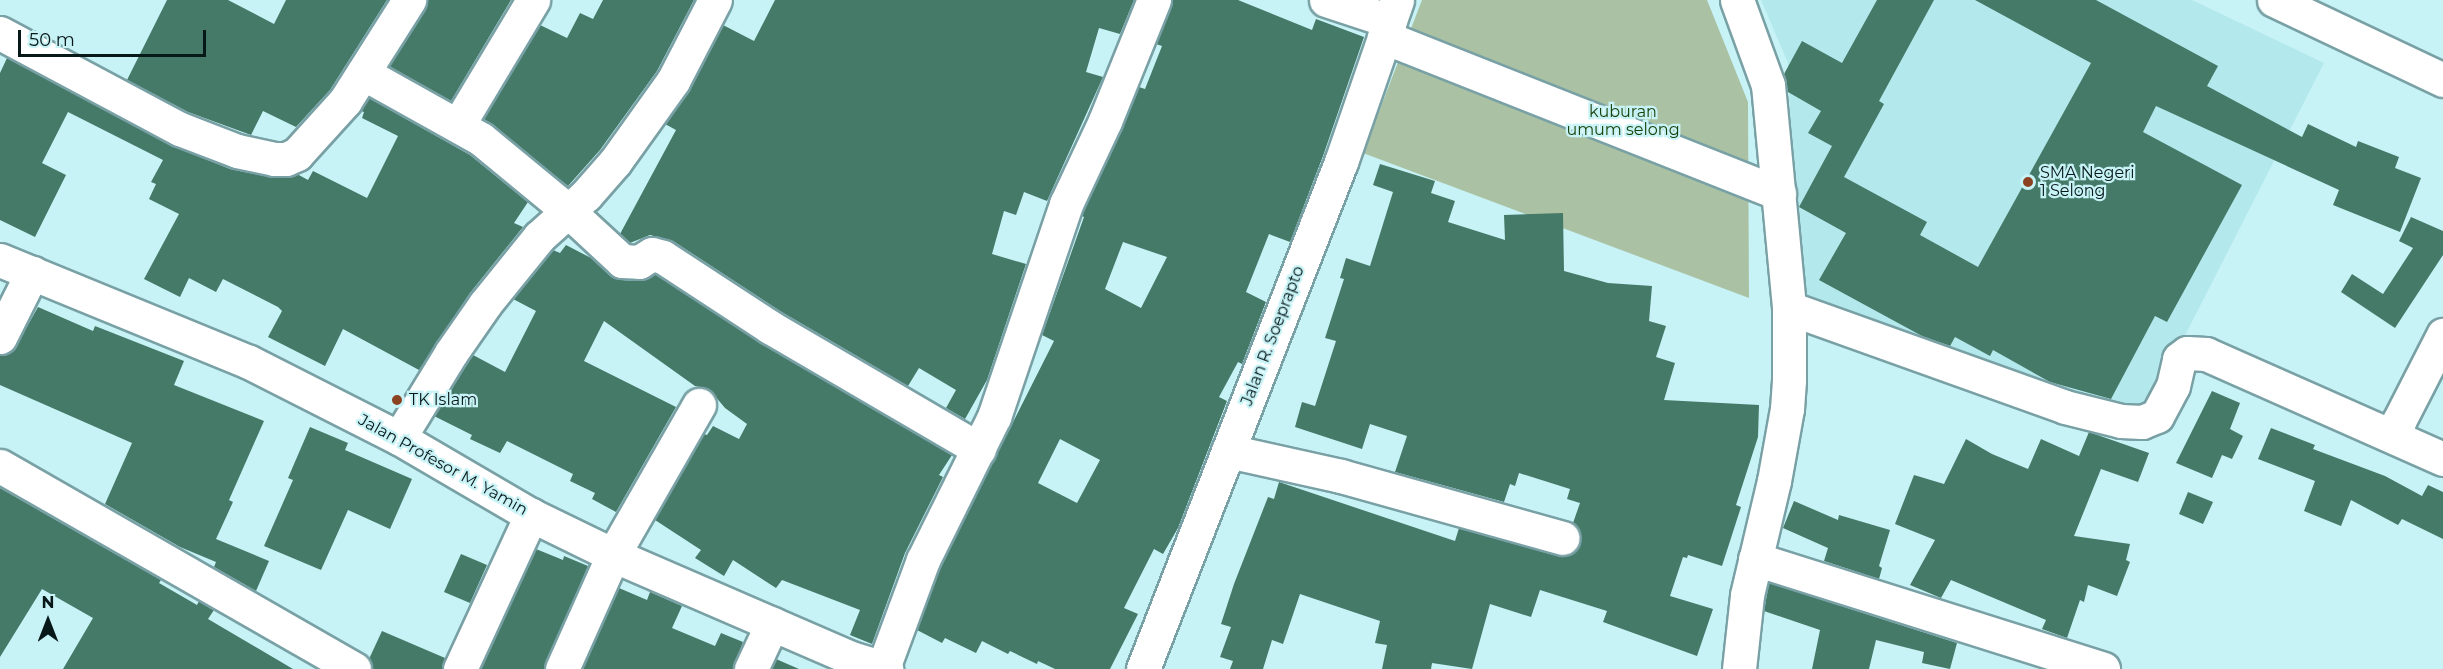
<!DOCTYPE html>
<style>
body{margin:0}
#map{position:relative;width:2443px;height:669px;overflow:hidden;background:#c8f3f6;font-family:Montserrat,sans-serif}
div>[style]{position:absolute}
.built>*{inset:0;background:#b3e8ec}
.green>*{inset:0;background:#aac2a3}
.building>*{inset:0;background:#457968}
.roads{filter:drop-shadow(2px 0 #79a1a5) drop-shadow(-2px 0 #79a1a5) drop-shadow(0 2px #79a1a5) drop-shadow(0 -2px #79a1a5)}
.minor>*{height:33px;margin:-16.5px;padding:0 16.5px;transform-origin:16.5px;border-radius:16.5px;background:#fff}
.major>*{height:33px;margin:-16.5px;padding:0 16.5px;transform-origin:16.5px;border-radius:16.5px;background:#fff}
.dots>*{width:16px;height:16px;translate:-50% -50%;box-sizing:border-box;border:3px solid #c8f3f6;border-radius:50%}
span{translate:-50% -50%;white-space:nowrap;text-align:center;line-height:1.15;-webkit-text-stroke:4.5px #c8f3f6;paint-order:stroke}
.park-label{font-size:16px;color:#173f08}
.poi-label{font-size:16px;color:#081819}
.left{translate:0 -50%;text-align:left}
.street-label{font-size:16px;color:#081819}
.north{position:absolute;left:18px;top:591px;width:60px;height:60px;-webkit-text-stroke:4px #c8f3f6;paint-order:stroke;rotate:0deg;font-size:16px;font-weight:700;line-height:24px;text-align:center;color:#081819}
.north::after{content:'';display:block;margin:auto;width:21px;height:27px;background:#081819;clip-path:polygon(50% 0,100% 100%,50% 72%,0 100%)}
.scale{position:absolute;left:18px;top:30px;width:188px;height:27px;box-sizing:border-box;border:3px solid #081819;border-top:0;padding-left:8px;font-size:18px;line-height:21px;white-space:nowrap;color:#081819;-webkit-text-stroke:4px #c8f3f6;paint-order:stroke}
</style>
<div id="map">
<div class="built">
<i style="clip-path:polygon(1761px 0,2192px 0,2324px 63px,2145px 414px,2054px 400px,1797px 300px,1788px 63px)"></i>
</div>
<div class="green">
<i style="clip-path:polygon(1422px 0,1707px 0,1748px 102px,1749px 298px,1363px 153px)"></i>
</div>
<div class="building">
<i style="clip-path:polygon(167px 0,228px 0,274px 24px,286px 0,387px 0,330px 90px,296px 127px,263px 111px,251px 135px,188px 112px,127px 80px)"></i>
<i style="clip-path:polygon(428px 0,511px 0,451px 101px,389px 66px,425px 10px)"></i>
<i style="clip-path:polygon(603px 0,694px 0,657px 71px,600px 150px,568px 186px,484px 119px,540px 25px,567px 38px,580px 13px,593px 19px)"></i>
<i style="clip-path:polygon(775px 0,1134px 0,1120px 34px,1099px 28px,1086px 72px,1103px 77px,1047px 201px,1024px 192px,1016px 215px,1004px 211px,992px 254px,1026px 264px,987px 380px,965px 419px,946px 408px,956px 390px,919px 368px,908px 386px,780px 311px,673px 241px,650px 235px,630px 243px,620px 234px,676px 130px,665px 124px,690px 90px,723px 25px,754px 41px)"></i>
<i style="clip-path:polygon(evenodd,1172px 0,1238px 0,1312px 30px,1316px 19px,1364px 37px,1323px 156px,1290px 242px,1269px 234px,1246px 292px,1266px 302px,1242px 364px,1238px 362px,1219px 397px,1227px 401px,1178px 528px,1163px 554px,1154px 549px,1124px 608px,1138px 614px,1110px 669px,1055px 669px,1038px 661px,1037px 664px,1010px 651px,1008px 654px,982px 641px,976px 653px,945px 638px,942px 643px,917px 630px,940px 567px,1054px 341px,1042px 335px,1084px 217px,1082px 216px,1083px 211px,1139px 87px,1145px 89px,1162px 46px,1156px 44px,1172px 0,1123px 242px,1167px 257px,1141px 308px,1105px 289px,1123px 242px,1172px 0,1060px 439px,1100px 460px,1077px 503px,1038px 483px,1060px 439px)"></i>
<i style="clip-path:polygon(1877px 0,1934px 0,1879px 101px,1884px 104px,1844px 177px,1927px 222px,1920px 235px,1978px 267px,2091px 63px,1975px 0,2096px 0,2218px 66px,2207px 86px,2302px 137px,2308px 124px,2356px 147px,2358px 141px,2399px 157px,2395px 168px,2421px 178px,2400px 232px,2333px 205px,2339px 190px,2156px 106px,2143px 132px,2242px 185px,2167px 322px,2155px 316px,2111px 399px,2050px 382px,1993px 350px,1990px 356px,1955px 337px,1950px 346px,1922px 336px,1819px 280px,1846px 233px,1799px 207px,1832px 146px,1808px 133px,1821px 111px,1788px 92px,1784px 74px,1802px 41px,1842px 63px)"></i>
<i style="clip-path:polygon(7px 58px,173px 146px,230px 169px,270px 177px,297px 174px,308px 180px,313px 171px,367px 198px,398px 136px,362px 118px,364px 112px,361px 111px,369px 98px,470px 155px,528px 202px,514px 223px,523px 227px,470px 293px,419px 370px,343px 329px,325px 366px,268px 337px,282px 311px,278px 307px,223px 279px,216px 292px,189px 278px,180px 297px,144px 279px,179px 214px,149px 199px,156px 184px,151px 182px,163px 160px,68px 112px,42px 163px,66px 175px,35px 237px,0 220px,0 73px)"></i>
<i style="clip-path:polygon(1380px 164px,1435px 181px,1431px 193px,1455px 201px,1448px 222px,1505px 240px,1504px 215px,1563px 213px,1564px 271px,1608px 283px,1652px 286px,1649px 321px,1666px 326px,1656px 357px,1675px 363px,1664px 400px,1759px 405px,1758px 437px,1736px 505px,1741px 507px,1722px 566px,1688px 555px,1687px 558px,1683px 557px,1670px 596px,1713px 609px,1697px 656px,1603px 622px,1607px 611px,1540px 590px,1531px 617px,1490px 604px,1472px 669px,1432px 663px,1431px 669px,1382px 669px,1387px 645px,1375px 643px,1380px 621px,1300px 594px,1283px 644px,1272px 640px,1263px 669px,1230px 669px,1233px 661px,1220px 657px,1231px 627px,1221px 624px,1234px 584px,1268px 497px,1274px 499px,1279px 482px,1455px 541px,1459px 528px,1559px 556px,1568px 556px,1576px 551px,1581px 544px,1581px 533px,1573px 523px,1580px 503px,1567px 499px,1570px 489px,1519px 473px,1515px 486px,1510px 484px,1504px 502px,1395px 472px,1407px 436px,1370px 424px,1362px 449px,1295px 427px,1302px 402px,1315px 406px,1336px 341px,1325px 338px,1344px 279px,1340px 278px,1346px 258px,1370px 266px,1393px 192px,1373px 185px)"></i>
<i style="clip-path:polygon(2411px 217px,2443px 231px,2443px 255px,2395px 328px,2341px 292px,2352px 274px,2383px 294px,2413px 248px,2399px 241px)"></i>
<i style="clip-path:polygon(566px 245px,591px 258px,609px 275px,620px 280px,639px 281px,655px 274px,761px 343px,952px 455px,939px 475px,943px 477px,905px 553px,872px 644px,850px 635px,860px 610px,782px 580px,776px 588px,733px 560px,724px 576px,695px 558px,701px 550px,655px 520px,704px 434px,707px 435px,713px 426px,739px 439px,747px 424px,725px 408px,709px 389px,695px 386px,604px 321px,584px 361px,676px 407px,616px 512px,592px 499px,595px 493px,570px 481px,573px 474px,507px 441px,500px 453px,470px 439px,472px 435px,434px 416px,473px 355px,505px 372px,536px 311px,513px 299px,553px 250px,560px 253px)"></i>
<i style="clip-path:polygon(38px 307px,93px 331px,95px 326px,184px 361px,174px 385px,264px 421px,229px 500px,233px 502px,216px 539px,269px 561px,256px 591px,214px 567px,216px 562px,180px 547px,105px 504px,132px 443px,0 385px,0 356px,10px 353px,16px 346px)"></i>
<i style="clip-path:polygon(2212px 391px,2240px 403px,2230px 429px,2243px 436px,2232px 459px,2222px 455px,2212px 478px,2176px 463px)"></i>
<i style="clip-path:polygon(310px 427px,348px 443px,345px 450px,412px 479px,390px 529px,348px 510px,321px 570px,264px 546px,293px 480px,288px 478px)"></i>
<i style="clip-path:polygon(2271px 428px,2315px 445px,2313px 449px,2385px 476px,2422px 496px,2428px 485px,2443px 492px,2443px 539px,2402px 519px,2398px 525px,2351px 500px,2341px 526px,2304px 511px,2315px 481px,2258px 459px)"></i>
<i style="clip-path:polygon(2089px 432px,2149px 453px,2138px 482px,2101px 469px,2074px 536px,2130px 544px,2126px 560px,2130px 562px,2117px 596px,2088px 585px,2084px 602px,2080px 600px,2067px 638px,2042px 629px,2046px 620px,1951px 580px,1941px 598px,1910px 585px,1935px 540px,1895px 524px,1914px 475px,1944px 484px,1966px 439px,1992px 454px,2028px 469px,2041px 439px,2079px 456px)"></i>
<i style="clip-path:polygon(0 488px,161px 580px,159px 583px,197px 605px,199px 601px,214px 610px,208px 619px,293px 669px,63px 669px,93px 618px,42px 589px,0 657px)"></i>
<i style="clip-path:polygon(2188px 492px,2213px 502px,2203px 524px,2179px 514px)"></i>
<i style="clip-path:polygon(1794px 501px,1838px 520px,1839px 515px,1890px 530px,1879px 566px,1882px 568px,1879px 579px,1824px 561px,1828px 548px,1783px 528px)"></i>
<i style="clip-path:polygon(536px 549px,563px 560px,564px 556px,588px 566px,544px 669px,481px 669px)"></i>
<i style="clip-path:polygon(461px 554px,487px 565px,470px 603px,444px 592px)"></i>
<i style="clip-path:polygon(1769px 583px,1957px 643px,1950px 669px,1922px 663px,1924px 652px,1876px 640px,1869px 669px,1812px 669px,1820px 630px,1764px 611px)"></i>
<i style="clip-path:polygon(619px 588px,647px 600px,650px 592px,682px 606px,672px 628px,715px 646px,721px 633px,743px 642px,733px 669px,583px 669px)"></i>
<i style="clip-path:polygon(382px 631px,445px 658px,442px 669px,373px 669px,369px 659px)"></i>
<i style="clip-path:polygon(776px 659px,799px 669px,772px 669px)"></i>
</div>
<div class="roads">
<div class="minor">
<i style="left:1326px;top:0;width:67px;rotate:18.2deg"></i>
<i style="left:1737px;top:0;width:90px;rotate:70deg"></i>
<i style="left:1768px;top:85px;width:224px;rotate:84.6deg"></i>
<i style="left:1789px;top:308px;width:293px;rotate:19.7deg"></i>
<i style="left:2065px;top:407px;width:58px;rotate:14deg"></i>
<i style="left:2121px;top:421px;width:21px;rotate:3deg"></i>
<i style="left:2142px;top:422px;width:16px;rotate:-22deg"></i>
<i style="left:2157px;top:416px;width:34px;rotate:-62deg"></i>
<i style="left:2173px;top:386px;width:28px;rotate:-77deg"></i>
<i style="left:2179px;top:359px;width:10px;rotate:-37deg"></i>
<i style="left:2187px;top:353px;width:19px;rotate:3deg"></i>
<i style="left:2206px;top:354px;width:259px;rotate:23.9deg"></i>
<i style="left:0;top:33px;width:204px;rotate:28.1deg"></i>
<i style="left:180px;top:129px;width:61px;rotate:21.1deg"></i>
<i style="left:237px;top:151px;width:38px;rotate:12deg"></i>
<i style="left:274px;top:159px;width:12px"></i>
<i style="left:286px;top:159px;width:12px;rotate:-24deg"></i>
<i style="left:297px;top:154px;width:72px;rotate:-47.8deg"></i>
<i style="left:345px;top:101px;width:120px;rotate:-57.6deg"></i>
<i style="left:1384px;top:37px;width:425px;rotate:21.6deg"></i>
<i style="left:363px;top:73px;width:135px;rotate:29.2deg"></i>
<i style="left:481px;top:139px;width:112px;rotate:39.5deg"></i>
<i style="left:567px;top:210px;width:75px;rotate:42.8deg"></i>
<i style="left:622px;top:261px;width:17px;rotate:3deg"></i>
<i style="left:639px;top:262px;width:15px;rotate:-32deg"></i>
<i style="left:652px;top:254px;width:11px;rotate:15deg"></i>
<i style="left:663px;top:257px;width:128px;rotate:33.2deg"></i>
<i style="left:770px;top:327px;width:242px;rotate:30.3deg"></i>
<i style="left:458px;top:125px;width:146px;rotate:-59deg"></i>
<i style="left:0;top:337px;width:72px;rotate:-63.4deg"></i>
<i style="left:399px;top:438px;width:100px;rotate:-58.5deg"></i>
<i style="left:451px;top:353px;width:60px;rotate:-55.2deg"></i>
<i style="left:485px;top:304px;width:86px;rotate:-51.1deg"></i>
<i style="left:539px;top:237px;width:63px;rotate:-41.8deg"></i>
<i style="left:586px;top:195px;width:44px;rotate:-48.7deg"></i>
<i style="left:615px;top:162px;width:100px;rotate:-54.4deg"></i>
<i style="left:673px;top:81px;width:91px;rotate:-62.6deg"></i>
<i style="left:2400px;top:439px;width:7px;rotate:-117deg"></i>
<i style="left:2397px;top:433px;width:12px;rotate:-81deg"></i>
<i style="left:2399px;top:421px;width:97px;rotate:-62.9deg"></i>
<i style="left:1228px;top:451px;width:116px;rotate:12.5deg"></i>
<i style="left:1341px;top:476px;width:230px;rotate:15.6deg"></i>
<i style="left:0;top:466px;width:408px;rotate:29.8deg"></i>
<i style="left:1755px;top:559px;width:365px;rotate:17.5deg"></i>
<i style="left:883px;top:668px;width:115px;rotate:-69.7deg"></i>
<i style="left:923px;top:560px;width:160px;rotate:-63.6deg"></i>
<i style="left:994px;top:417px;width:225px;rotate:-71.3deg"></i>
<i style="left:1066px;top:204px;width:92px;rotate:-64.8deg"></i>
<i style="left:1105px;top:121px;width:131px;rotate:-68deg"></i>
<i style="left:460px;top:669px;width:170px;rotate:-65.2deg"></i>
<i style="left:562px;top:669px;width:125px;rotate:-65.9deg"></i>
<i style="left:613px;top:555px;width:173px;rotate:-60.2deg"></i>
<i style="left:751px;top:669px;width:50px;rotate:-65deg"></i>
<i style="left:1739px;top:669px;width:74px;rotate:-83.8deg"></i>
<i style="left:1747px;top:595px;width:117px;rotate:-76.7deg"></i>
<i style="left:1774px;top:481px;width:73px;rotate:-79.8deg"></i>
<i style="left:1787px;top:409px;width:29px;rotate:-86deg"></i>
<i style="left:1789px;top:380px;width:72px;rotate:-90deg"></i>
</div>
<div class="major">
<i style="left:2274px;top:0;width:187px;rotate:25.3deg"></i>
<i style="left:0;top:260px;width:269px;rotate:22.3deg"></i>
<i style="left:249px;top:362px;width:168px;rotate:26.9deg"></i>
<i style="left:399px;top:438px;width:153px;rotate:30.3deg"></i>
<i style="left:531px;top:515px;width:91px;rotate:26deg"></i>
<i style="left:613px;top:555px;width:259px;rotate:23.4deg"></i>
<i style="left:851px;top:658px;width:37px;rotate:17deg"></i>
<i style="left:1143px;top:669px;width:544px;rotate:-68.67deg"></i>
<i style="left:1341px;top:162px;width:171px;rotate:-70.9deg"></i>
</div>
</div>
<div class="dots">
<i style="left:2028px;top:182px;background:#8a4221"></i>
<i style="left:397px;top:400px;background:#8a4221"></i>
</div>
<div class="park-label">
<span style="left:1623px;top:121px">kuburan<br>umum selong</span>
</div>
<div class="poi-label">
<span class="left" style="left:2040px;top:182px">SMA Negeri<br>1 Selong</span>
<span class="left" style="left:409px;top:400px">TK Islam</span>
</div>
<div class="street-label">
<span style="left:1273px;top:336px;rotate:-69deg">Jalan R. Soeprapto</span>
<span style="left:443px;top:465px;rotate:29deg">Jalan Profesor M. Yamin</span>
</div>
<div class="north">N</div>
<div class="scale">50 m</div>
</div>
